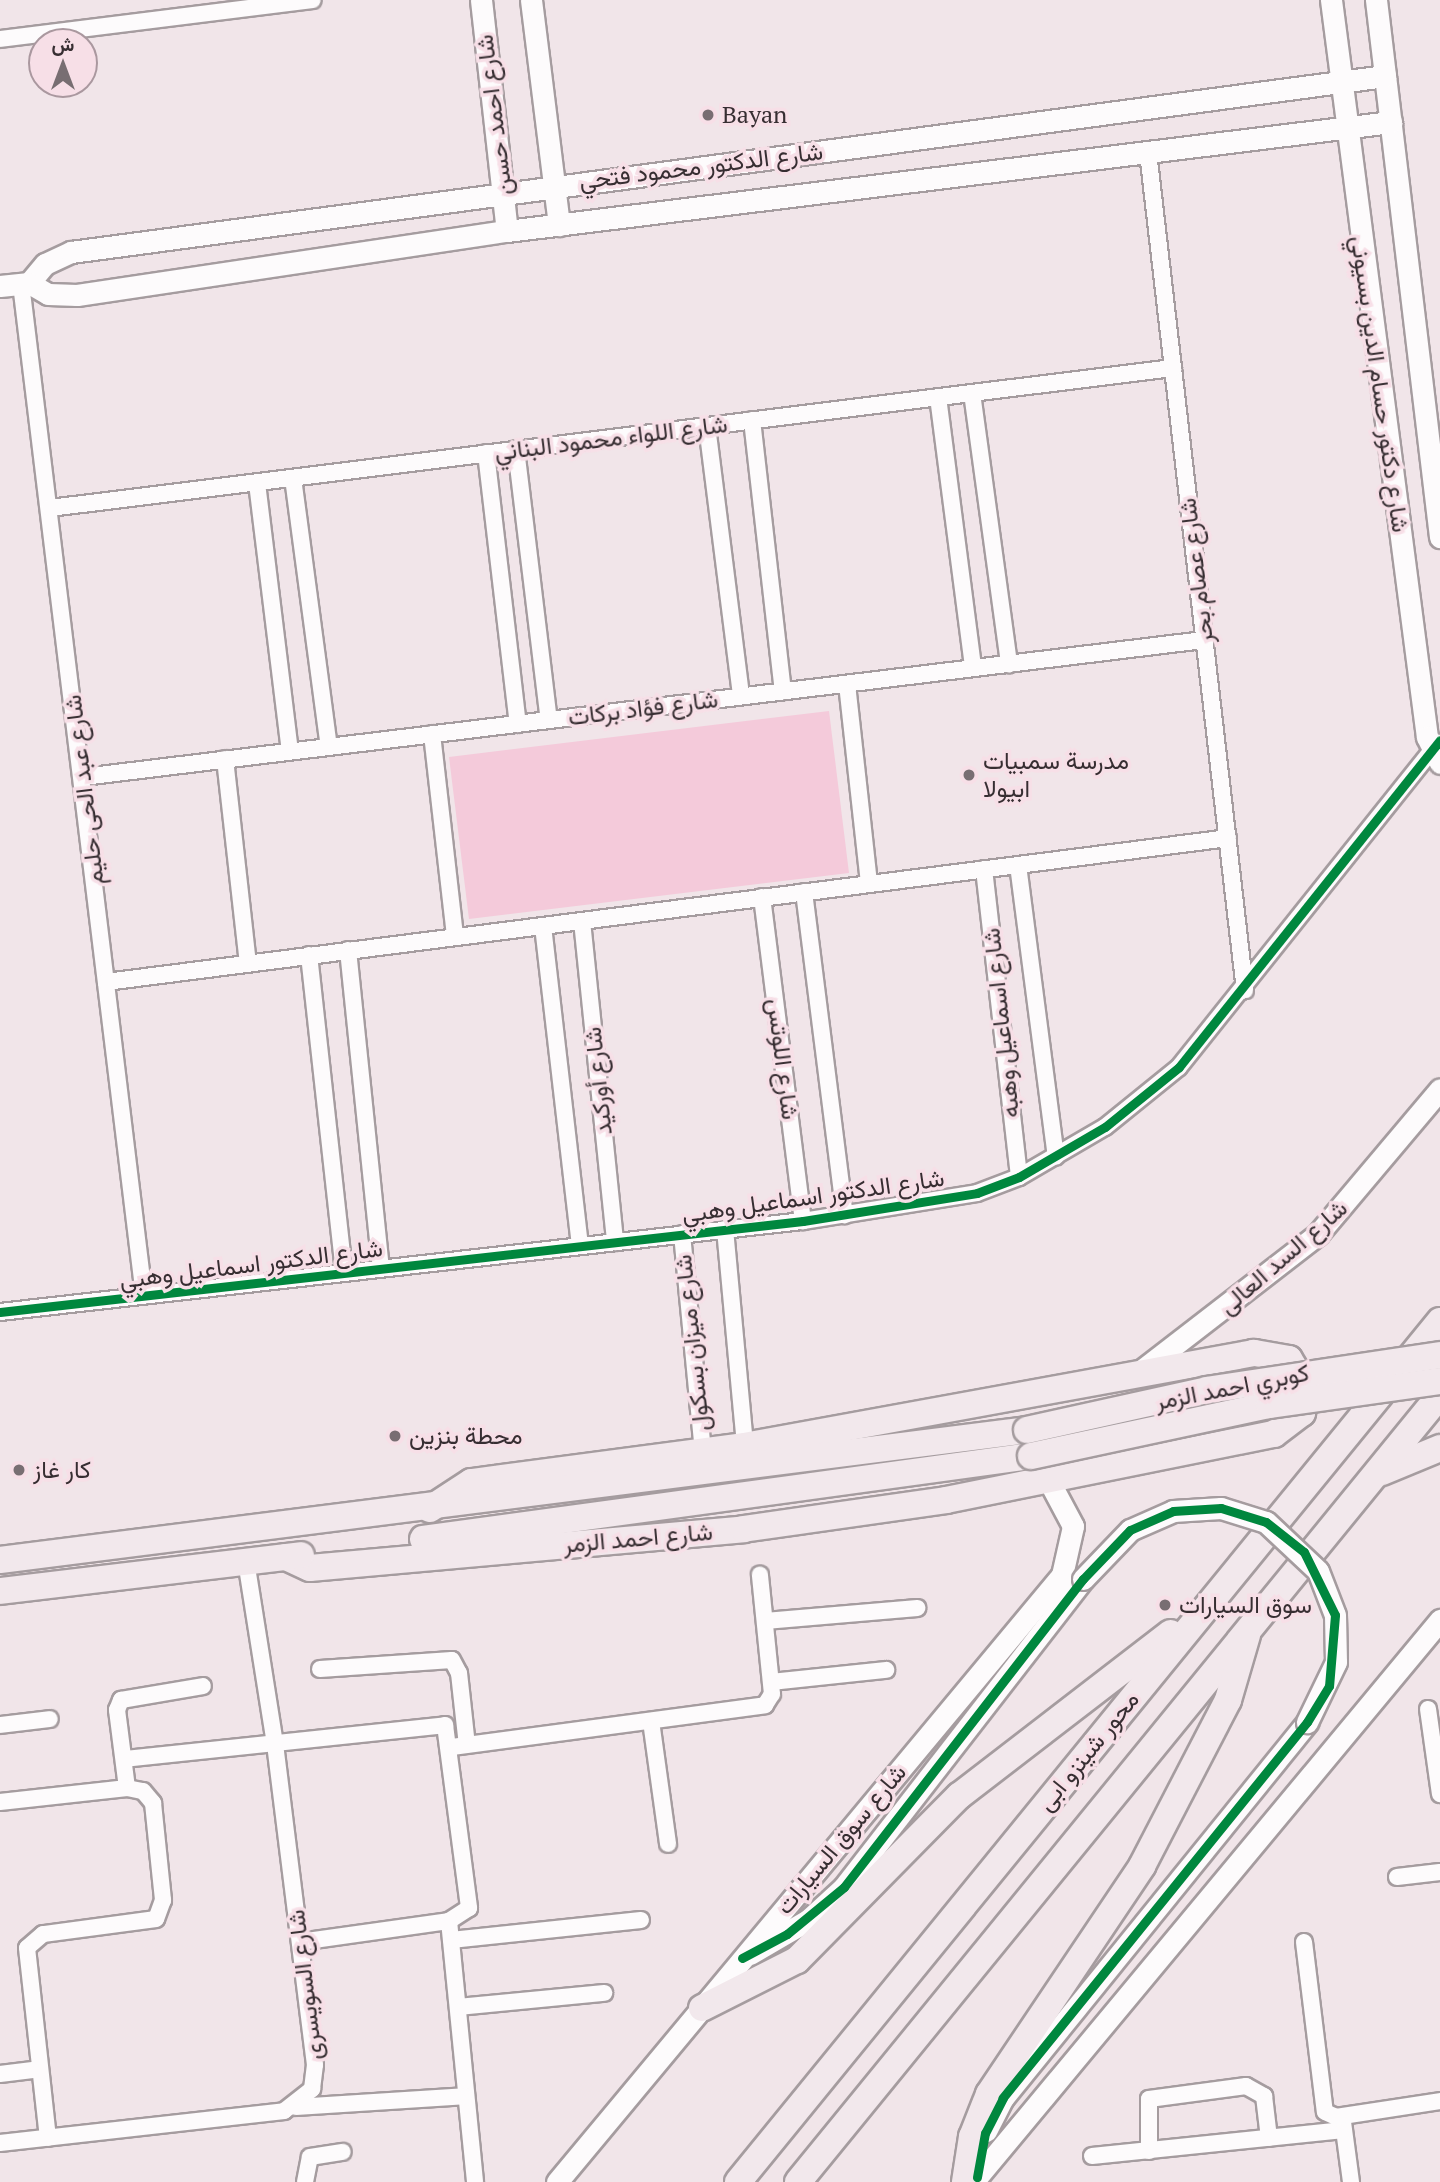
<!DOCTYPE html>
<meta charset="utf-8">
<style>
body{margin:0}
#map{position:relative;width:1440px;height:2182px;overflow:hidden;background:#f1e5e9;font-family:"PT Serif",Vazirmatn,serif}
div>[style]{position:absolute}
.green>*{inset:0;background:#f4cada}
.roads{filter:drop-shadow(2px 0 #a59c9f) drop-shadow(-2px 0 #a59c9f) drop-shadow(0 2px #a59c9f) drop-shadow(0 -2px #a59c9f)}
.minor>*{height:16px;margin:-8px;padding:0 8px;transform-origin:8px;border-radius:8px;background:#fdfbfc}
.tertiary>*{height:21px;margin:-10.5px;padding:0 10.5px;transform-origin:10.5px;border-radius:10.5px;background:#fdfbfc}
.primary>*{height:26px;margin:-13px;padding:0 13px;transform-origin:13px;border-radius:13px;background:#f2e8ec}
.bridges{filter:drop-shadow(2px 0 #a59c9f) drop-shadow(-2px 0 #a59c9f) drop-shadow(0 2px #a59c9f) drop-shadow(0 -2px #a59c9f)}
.tertiary-bridge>*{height:21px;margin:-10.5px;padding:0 10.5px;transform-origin:10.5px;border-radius:10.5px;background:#fdfbfc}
.primary-bridge>*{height:26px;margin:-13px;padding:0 13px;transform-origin:13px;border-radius:13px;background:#f2e8ec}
.cycleway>*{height:9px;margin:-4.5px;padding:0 4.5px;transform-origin:4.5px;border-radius:4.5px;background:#00873e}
.dots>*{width:19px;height:19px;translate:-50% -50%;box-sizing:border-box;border:4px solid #f7dfe7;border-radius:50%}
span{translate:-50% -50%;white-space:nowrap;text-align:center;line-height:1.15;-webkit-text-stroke:7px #f7dfe7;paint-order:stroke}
.street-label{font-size:24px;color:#372e32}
.poi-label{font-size:24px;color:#372e32}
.left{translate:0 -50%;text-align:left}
.north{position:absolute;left:28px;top:28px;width:70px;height:70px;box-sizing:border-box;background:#f7dfe7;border:2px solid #aa989f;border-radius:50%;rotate:0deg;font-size:19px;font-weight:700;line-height:28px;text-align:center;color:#372e32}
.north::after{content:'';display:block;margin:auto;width:24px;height:32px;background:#786e72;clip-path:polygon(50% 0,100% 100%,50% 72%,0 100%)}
</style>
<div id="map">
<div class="green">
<i style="clip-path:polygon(829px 711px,849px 873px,469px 919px,449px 757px)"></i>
</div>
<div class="roads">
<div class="minor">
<i style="left:0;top:39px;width:315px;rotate:-7.1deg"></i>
<i style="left:1148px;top:152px;width:844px;rotate:83.4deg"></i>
<i style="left:21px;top:284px;width:1019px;rotate:83.07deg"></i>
<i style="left:972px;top:393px;width:274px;rotate:82.2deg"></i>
<i style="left:938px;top:397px;width:273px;rotate:82.6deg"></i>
<i style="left:752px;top:420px;width:273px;rotate:83.5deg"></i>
<i style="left:707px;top:426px;width:272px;rotate:82.8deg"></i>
<i style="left:516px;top:449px;width:273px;rotate:83.1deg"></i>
<i style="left:486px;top:453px;width:273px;rotate:83.3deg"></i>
<i style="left:293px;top:478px;width:271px;rotate:82.4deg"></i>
<i style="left:257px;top:483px;width:270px;rotate:83deg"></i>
<i style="left:50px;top:508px;width:1132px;rotate:-7.11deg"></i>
<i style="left:847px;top:684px;width:201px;rotate:83.7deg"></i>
<i style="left:432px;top:734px;width:204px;rotate:83.5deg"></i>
<i style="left:225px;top:759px;width:205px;rotate:83.6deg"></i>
<i style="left:83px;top:777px;width:1129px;rotate:-6.97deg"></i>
<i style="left:1018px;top:865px;width:294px;rotate:82.6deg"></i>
<i style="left:984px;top:869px;width:310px;rotate:83.5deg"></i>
<i style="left:804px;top:892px;width:326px;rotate:82.8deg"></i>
<i style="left:762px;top:897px;width:327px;rotate:82.8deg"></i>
<i style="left:582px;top:921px;width:323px;rotate:84.1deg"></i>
<i style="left:543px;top:926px;width:322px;rotate:83.4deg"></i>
<i style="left:348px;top:950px;width:320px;rotate:84.1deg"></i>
<i style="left:309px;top:955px;width:319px;rotate:83.7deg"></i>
<i style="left:106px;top:982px;width:1131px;rotate:-7.31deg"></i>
<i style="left:725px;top:1229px;width:218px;rotate:84.7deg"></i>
<i style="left:682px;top:1234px;width:219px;rotate:84.5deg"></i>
<i style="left:0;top:1312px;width:808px;rotate:-6.47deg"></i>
<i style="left:803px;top:1221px;width:176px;rotate:-9.1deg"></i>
<i style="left:977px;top:1193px;width:45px;rotate:-20.9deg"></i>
<i style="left:1019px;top:1177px;width:99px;rotate:-30.2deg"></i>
<i style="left:1105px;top:1127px;width:95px;rotate:-39deg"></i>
<i style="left:1179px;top:1067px;width:415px;rotate:-51.4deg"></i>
<i style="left:765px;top:1621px;width:153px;rotate:-4.9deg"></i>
<i style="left:320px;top:1669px;width:132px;rotate:-3.9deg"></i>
<i style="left:452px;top:1660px;width:15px;rotate:62deg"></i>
<i style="left:459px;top:1673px;width:72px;rotate:83.7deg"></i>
<i style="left:771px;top:1682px;width:116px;rotate:-6deg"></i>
<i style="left:1428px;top:1709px;width:86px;rotate:82deg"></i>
<i style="left:651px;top:1721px;width:124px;rotate:82.1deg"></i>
<i style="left:0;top:1725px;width:50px;rotate:-6.8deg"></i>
<i style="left:452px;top:1747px;width:316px;rotate:-7.6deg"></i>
<i style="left:765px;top:1705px;width:13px;rotate:-58deg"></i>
<i style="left:772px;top:1694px;width:120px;rotate:-95.8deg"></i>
<i style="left:124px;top:1759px;width:323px;rotate:-6deg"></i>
<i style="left:445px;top:1725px;width:185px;rotate:82.5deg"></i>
<i style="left:469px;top:1908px;width:24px;rotate:147deg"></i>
<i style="left:449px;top:1921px;width:150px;rotate:172deg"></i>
<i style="left:127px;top:1788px;width:79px;rotate:-97.3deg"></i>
<i style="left:117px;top:1710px;width:11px;rotate:-68deg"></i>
<i style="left:121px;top:1700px;width:83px;rotate:-9.7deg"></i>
<i style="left:0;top:1802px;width:128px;rotate:-6.3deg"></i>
<i style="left:127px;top:1788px;width:16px;rotate:11deg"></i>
<i style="left:143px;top:1791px;width:16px;rotate:50deg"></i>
<i style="left:153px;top:1803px;width:98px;rotate:84.1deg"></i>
<i style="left:163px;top:1900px;width:20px;rotate:110deg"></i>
<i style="left:156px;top:1919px;width:114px;rotate:172.4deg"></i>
<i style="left:43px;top:1934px;width:21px;rotate:139deg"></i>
<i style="left:27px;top:1948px;width:191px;rotate:83.7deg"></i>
<i style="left:1397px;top:1877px;width:43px;rotate:-6.6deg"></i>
<i style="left:449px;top:1921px;width:262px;rotate:84.3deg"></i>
<i style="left:451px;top:1940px;width:191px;rotate:-6deg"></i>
<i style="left:1304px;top:1942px;width:171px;rotate:83deg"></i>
<i style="left:1325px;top:2112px;width:12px;rotate:24deg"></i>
<i style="left:1336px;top:2117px;width:105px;rotate:-8.7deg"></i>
<i style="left:458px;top:2007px;width:147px;rotate:-5.5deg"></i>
<i style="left:0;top:2074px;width:39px;rotate:-7deg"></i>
<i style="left:296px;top:2107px;width:168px;rotate:-3.7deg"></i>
<i style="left:1343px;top:2122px;width:61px;rotate:82.4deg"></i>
<i style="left:0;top:2143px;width:286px;rotate:-6.4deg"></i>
<i style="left:284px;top:2111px;width:36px;rotate:-38deg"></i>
<i style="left:312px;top:2089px;width:24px;rotate:-83deg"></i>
<i style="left:315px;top:2065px;width:323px;rotate:-97.1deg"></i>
<i style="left:275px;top:1744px;width:185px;rotate:-99deg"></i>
<i style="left:1149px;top:2151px;width:52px;rotate:-90deg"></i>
<i style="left:1149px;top:2099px;width:98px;rotate:-7.6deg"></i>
<i style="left:1246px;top:2086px;width:21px;rotate:29deg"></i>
<i style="left:1264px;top:2096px;width:42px;rotate:83.2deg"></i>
<i style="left:1092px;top:2156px;width:253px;rotate:-5.9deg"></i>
<i style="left:305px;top:2182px;width:25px;rotate:-79deg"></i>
<i style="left:310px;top:2157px;width:33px;rotate:-9deg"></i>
</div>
<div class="tertiary">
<i style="left:481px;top:0;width:232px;rotate:83.6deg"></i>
<i style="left:531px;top:0;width:227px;rotate:82.9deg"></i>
<i style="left:1331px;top:0;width:743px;rotate:82.58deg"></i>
<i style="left:1427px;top:737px;width:29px;rotate:63deg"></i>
<i style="left:1376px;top:0;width:541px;rotate:83.2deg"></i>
<i style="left:29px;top:283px;width:25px;rotate:-50deg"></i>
<i style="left:45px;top:264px;width:29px;rotate:-25deg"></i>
<i style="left:71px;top:252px;width:1326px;rotate:-7.63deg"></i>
<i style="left:0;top:286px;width:29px;rotate:-6deg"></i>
<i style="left:29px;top:283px;width:22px;rotate:30deg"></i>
<i style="left:48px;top:294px;width:29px;rotate:2deg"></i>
<i style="left:77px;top:295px;width:435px;rotate:-8.5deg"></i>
<i style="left:507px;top:231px;width:891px;rotate:-7.03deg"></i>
<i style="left:1137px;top:1374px;width:229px;rotate:-37.7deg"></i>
<i style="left:1318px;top:1234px;width:189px;rotate:-49.9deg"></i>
<i style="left:750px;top:1954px;width:67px;rotate:-30.4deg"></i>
<i style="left:808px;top:1920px;width:49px;rotate:-42.5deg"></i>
<i style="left:844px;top:1887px;width:390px;rotate:-52.2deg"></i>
<i style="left:986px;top:2131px;width:37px;rotate:-63deg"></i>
<i style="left:1003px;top:2098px;width:484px;rotate:-51deg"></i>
<i style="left:557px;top:2182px;width:790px;rotate:-50.24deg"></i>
<i style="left:1062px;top:1575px;width:50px;rotate:-77.3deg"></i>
<i style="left:1073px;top:1526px;width:49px;rotate:-118.1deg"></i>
<i style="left:973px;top:2182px;width:731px;rotate:-50.27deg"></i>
</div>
<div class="primary">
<i style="left:1382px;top:1472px;width:63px;rotate:-22.5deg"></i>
<i style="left:423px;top:1539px;width:614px;rotate:-7.77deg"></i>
<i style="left:286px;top:1557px;width:26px;rotate:25deg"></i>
<i style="left:310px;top:1568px;width:435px;rotate:-5.1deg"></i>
<i style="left:743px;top:1529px;width:205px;rotate:-8.1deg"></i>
<i style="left:946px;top:1500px;width:335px;rotate:-11.4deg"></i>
<i style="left:1274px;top:1434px;width:35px;rotate:-37deg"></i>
<i style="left:1302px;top:1413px;width:25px;rotate:-78deg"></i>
<i style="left:1307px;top:1389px;width:35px;rotate:-121deg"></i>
<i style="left:1289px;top:1359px;width:36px;rotate:-170deg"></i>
<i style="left:1254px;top:1353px;width:517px;rotate:169.65deg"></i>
<i style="left:745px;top:1446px;width:276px;rotate:172.5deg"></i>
<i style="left:471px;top:1482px;width:49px;rotate:146.6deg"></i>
<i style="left:0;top:1560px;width:1035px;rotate:-7.21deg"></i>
<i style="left:0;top:1591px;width:303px;rotate:-6.8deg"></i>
<i style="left:702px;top:2008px;width:106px;rotate:-26.8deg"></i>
<i style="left:797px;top:1960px;width:231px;rotate:-45.4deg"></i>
<i style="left:959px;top:1796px;width:267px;rotate:-37.6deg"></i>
<i style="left:738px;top:2182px;width:1111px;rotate:-50.81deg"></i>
<i style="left:798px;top:2182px;width:1016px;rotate:-50.79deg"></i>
<i style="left:965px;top:2182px;width:46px;rotate:-81.2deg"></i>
<i style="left:972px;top:2137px;width:46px;rotate:-68.4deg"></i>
<i style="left:989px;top:2094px;width:275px;rotate:-56.1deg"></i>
<i style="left:1142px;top:1866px;width:187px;rotate:-62.6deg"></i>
<i style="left:1228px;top:1700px;width:68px;rotate:-73.7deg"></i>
</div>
</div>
<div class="bridges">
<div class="tertiary-bridge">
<i style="left:1083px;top:1579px;width:68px;rotate:-46.2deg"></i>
<i style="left:1130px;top:1530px;width:47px;rotate:-23.8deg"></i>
<i style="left:1173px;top:1511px;width:48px;rotate:-3.6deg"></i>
<i style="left:1221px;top:1508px;width:47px;rotate:17.3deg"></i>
<i style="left:1266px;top:1522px;width:71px;rotate:43.3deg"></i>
<i style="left:1318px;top:1571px;width:47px;rotate:68.9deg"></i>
<i style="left:1335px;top:1615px;width:47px;rotate:88.8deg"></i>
<i style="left:1336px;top:1662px;width:67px;rotate:115.8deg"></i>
</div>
<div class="primary-bridge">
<i style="left:1027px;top:1430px;width:184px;rotate:-12.5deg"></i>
<i style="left:1207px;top:1390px;width:236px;rotate:-8.5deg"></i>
<i style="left:1031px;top:1456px;width:243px;rotate:-12.1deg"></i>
<i style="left:1269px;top:1405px;width:173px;rotate:-8deg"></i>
</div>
</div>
<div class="cycleway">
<i style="left:0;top:1312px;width:808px;rotate:-6.47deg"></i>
<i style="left:803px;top:1221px;width:176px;rotate:-9.1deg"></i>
<i style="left:977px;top:1193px;width:45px;rotate:-20.9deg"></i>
<i style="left:1019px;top:1177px;width:99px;rotate:-30.2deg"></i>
<i style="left:1105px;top:1127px;width:95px;rotate:-39deg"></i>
<i style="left:1179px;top:1067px;width:418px;rotate:-51.4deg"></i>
<i style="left:742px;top:1958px;width:51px;rotate:-28.1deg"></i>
<i style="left:787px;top:1934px;width:74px;rotate:-39.5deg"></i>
<i style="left:844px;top:1887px;width:390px;rotate:-52.2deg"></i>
<i style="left:1083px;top:1579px;width:68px;rotate:-46.2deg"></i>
<i style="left:1130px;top:1530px;width:47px;rotate:-23.8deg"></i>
<i style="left:1173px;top:1511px;width:48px;rotate:-3.6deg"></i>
<i style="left:1221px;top:1508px;width:47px;rotate:17.3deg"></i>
<i style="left:1266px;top:1522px;width:48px;rotate:38.3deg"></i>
<i style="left:1304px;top:1552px;width:70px;rotate:63.8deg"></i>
<i style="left:1335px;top:1615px;width:71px;rotate:94.8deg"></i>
<i style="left:1329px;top:1686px;width:42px;rotate:121.4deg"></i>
<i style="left:1307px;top:1722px;width:484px;rotate:129deg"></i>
<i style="left:1003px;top:2098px;width:39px;rotate:117deg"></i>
<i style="left:985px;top:2133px;width:45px;rotate:100.3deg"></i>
</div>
<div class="dots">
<i style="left:708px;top:115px;background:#786e72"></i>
<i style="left:969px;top:775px;background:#786e72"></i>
<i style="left:395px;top:1436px;background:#786e72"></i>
<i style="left:19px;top:1470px;background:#786e72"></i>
<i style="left:1165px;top:1605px;background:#786e72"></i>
</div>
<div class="street-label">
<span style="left:494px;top:115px;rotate:-97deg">شارع احمد حسن</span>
<span style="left:701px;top:166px;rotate:-7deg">شارع الدكتور محمود فتحي</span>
<span style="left:1380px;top:384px;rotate:82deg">شارع دكتور حسام الدين بسيوني</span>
<span style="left:611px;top:438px;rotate:-7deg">شارع اللواء محمود البناني</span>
<span style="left:1196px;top:571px;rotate:-97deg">شارع عصام بحر</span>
<span style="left:643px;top:708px;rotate:-7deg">شارع فؤاد بركات</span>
<span style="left:84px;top:790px;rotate:-97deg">شارع عبد الحى حليم</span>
<span style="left:1001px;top:1023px;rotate:-96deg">شارع اسماعيل وهبه</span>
<span style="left:783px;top:1059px;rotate:83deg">شارع اللوتس</span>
<span style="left:598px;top:1081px;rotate:-96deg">شارع أوركيد</span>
<span style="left:813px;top:1196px;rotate:-8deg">شارع الدكتور اسماعيل وهبي</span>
<span style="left:1283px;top:1257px;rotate:-41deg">شارع السد العالى</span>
<span style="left:251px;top:1264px;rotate:-7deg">شارع الدكتور اسماعيل وهبي</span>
<span style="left:692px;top:1343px;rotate:-96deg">شارع ميزان بسكول</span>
<span style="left:1232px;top:1387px;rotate:-11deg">كوبري احمد الزمر</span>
<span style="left:638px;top:1538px;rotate:-5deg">شارع احمد الزمر</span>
<span style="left:1088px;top:1751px;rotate:-51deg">محور شينزو ابى</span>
<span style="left:841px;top:1839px;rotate:-50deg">شارع سوق السيارات</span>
<span style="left:305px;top:1985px;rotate:-97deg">شارع السويسرى</span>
</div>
<div class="poi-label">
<span class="left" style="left:722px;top:115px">Bayan</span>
<span class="left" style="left:983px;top:775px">مدرسة سمبيات<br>ابيولا</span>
<span class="left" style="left:409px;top:1436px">محطة بنزين</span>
<span class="left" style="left:33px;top:1470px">كار غاز</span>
<span class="left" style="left:1179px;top:1605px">سوق السيارات</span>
</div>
<div class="north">ش</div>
</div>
